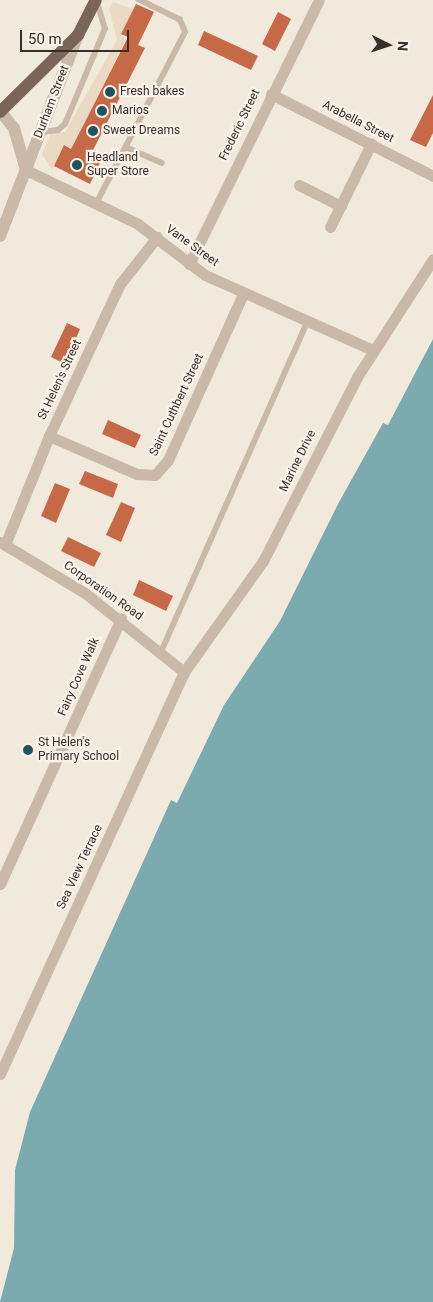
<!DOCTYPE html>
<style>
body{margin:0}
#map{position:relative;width:433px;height:1302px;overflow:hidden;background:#f2e9dd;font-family:Roboto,sans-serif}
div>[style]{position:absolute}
.plaza>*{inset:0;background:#eadac4}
.water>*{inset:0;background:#7cabaf}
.building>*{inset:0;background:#c56947}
.service>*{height:5.5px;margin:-2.75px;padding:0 2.75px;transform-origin:2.75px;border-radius:2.75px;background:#cab9a8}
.minor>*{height:11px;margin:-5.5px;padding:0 5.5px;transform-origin:5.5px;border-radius:5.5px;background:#cab9a8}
.tertiary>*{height:12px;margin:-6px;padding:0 6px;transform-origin:6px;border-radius:6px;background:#cab9a8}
.primary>*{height:12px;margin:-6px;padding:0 6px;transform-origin:6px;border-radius:6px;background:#79655a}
.dots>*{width:14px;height:14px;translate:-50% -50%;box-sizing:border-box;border:2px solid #faf2e9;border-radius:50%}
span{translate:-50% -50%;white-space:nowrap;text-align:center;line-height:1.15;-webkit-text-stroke:4.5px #faf2e9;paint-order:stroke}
.poi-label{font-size:12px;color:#372e28}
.left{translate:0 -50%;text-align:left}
.street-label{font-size:12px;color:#372e28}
.north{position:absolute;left:363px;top:20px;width:50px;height:50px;-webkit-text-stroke:4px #faf2e9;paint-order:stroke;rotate:94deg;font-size:14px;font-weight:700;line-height:20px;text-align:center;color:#372e28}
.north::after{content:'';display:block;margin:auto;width:18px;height:22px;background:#372e28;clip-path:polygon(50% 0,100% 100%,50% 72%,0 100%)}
.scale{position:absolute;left:20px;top:30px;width:109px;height:22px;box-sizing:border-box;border:2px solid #372e28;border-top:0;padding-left:6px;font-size:15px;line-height:18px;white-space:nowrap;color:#372e28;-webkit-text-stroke:4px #faf2e9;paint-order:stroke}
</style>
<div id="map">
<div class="plaza">
<i style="clip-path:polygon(113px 2px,134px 9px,121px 34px,126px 39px,71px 149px,64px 146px,52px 170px,42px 154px,50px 134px,65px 132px,117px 40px,109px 9px)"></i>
</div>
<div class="water">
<i style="clip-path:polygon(433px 339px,433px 1302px,0 1302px,14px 1248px,15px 1170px,30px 1112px,171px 800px,177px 803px,224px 705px,280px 621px,338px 504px,383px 423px,388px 425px)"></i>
</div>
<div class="building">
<i style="clip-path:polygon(136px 4px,154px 12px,138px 45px,145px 48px,89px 158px,100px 163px,90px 184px,54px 166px,64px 145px,71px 149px,87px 118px,128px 37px,121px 34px)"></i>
<i style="clip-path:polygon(278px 12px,291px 19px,275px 51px,262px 44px)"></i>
<i style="clip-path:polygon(204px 31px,258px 56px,251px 70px,198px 45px)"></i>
<i style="clip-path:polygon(433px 95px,433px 133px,426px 147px,410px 140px)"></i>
<i style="clip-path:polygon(67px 323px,80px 329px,65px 364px,51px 357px)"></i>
<i style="clip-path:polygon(108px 420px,141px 435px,135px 448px,102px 434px)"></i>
<i style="clip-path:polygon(85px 471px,118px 484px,113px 498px,79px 484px)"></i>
<i style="clip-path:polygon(55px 483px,70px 489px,56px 523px,41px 516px)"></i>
<i style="clip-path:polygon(121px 502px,135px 508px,121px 542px,106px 535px)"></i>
<i style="clip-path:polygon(68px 537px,101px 553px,94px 567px,61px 551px)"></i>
<i style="clip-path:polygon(139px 580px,173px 596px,166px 611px,133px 595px)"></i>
</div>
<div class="service">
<i style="left:42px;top:132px;width:16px;rotate:-7deg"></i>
<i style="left:58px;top:130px;width:9px;rotate:-41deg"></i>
<i style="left:65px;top:124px;width:103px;rotate:-67.2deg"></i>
<i style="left:105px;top:29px;width:27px;rotate:-107deg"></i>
<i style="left:126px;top:147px;width:39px;rotate:24deg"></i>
<i style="left:97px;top:202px;width:191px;rotate:-62.6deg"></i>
<i style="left:185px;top:32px;width:13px;rotate:-113deg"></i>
<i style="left:180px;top:20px;width:46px;rotate:-154deg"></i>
<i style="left:161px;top:652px;width:361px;rotate:-66.1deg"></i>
</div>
<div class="minor">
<i style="left:271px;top:94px;width:182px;rotate:26.8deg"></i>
<i style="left:26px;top:170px;width:124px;rotate:25.7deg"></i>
<i style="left:138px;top:224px;width:84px;rotate:37.3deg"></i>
<i style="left:205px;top:275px;width:184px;rotate:24.1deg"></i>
<i style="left:299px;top:185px;width:47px;rotate:26.6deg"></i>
<i style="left:330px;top:227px;width:93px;rotate:-63.7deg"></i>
<i style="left:189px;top:264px;width:294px;rotate:-63.8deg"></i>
<i style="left:49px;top:436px;width:96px;rotate:23.4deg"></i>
<i style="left:137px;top:474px;width:18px;rotate:3deg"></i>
<i style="left:155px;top:475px;width:20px;rotate:-49deg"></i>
<i style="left:168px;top:460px;width:182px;rotate:-65.7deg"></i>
<i style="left:0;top:542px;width:99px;rotate:31deg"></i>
<i style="left:85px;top:593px;width:127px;rotate:38.6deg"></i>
<i style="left:5px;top:545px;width:118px;rotate:-68deg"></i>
<i style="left:49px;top:436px;width:168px;rotate:-65deg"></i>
<i style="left:120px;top:284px;width:60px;rotate:-51.8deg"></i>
<i style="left:0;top:884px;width:292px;rotate:-65.5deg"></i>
<i style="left:0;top:1074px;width:442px;rotate:-65.4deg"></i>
<i style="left:184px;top:672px;width:136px;rotate:-54.6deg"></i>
<i style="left:263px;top:561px;width:207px;rotate:-62.9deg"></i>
<i style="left:357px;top:377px;width:140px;rotate:-57.2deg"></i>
</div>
<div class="tertiary">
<i style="left:0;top:111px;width:22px;rotate:51deg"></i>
<i style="left:14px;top:128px;width:44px;rotate:74.1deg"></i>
<i style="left:0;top:236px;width:216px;rotate:-68.8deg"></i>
</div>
<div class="primary">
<i style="left:0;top:112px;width:110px;rotate:-44.6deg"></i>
<i style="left:78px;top:35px;width:39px;rotate:-63deg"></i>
</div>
<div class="dots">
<i style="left:110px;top:92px;background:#1e5359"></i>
<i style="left:102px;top:111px;background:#1e5359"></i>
<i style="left:93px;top:131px;background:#1e5359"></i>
<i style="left:77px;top:165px;background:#1e5359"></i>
<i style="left:28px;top:750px;background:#1e5359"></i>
</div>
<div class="poi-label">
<span class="left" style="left:120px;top:92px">Fresh bakes</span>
<span class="left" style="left:112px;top:111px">Marios</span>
<span class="left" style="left:103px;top:131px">Sweet Dreams</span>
<span class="left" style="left:87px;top:165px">Headland<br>Super Store</span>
<span class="left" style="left:38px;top:750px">St Helen's<br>Primary School</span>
</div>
<div class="street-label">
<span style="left:52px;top:102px;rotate:-69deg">Durham Street</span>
<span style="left:358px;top:122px;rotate:27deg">Arabella Street</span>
<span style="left:240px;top:125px;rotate:-64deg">Frederic Street</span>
<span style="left:192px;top:246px;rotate:36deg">Vane Street</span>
<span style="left:60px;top:380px;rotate:-65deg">St Helen's Street</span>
<span style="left:177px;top:405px;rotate:-65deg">Saint Cuthbert Street</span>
<span style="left:298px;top:461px;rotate:-64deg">Marine Drive</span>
<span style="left:103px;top:591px;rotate:35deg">Corporation Road</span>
<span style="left:79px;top:677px;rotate:-66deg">Fairy Cove Walk</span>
<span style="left:80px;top:867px;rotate:-65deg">Sea View Terrace</span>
</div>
<div class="north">N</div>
<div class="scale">50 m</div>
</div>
